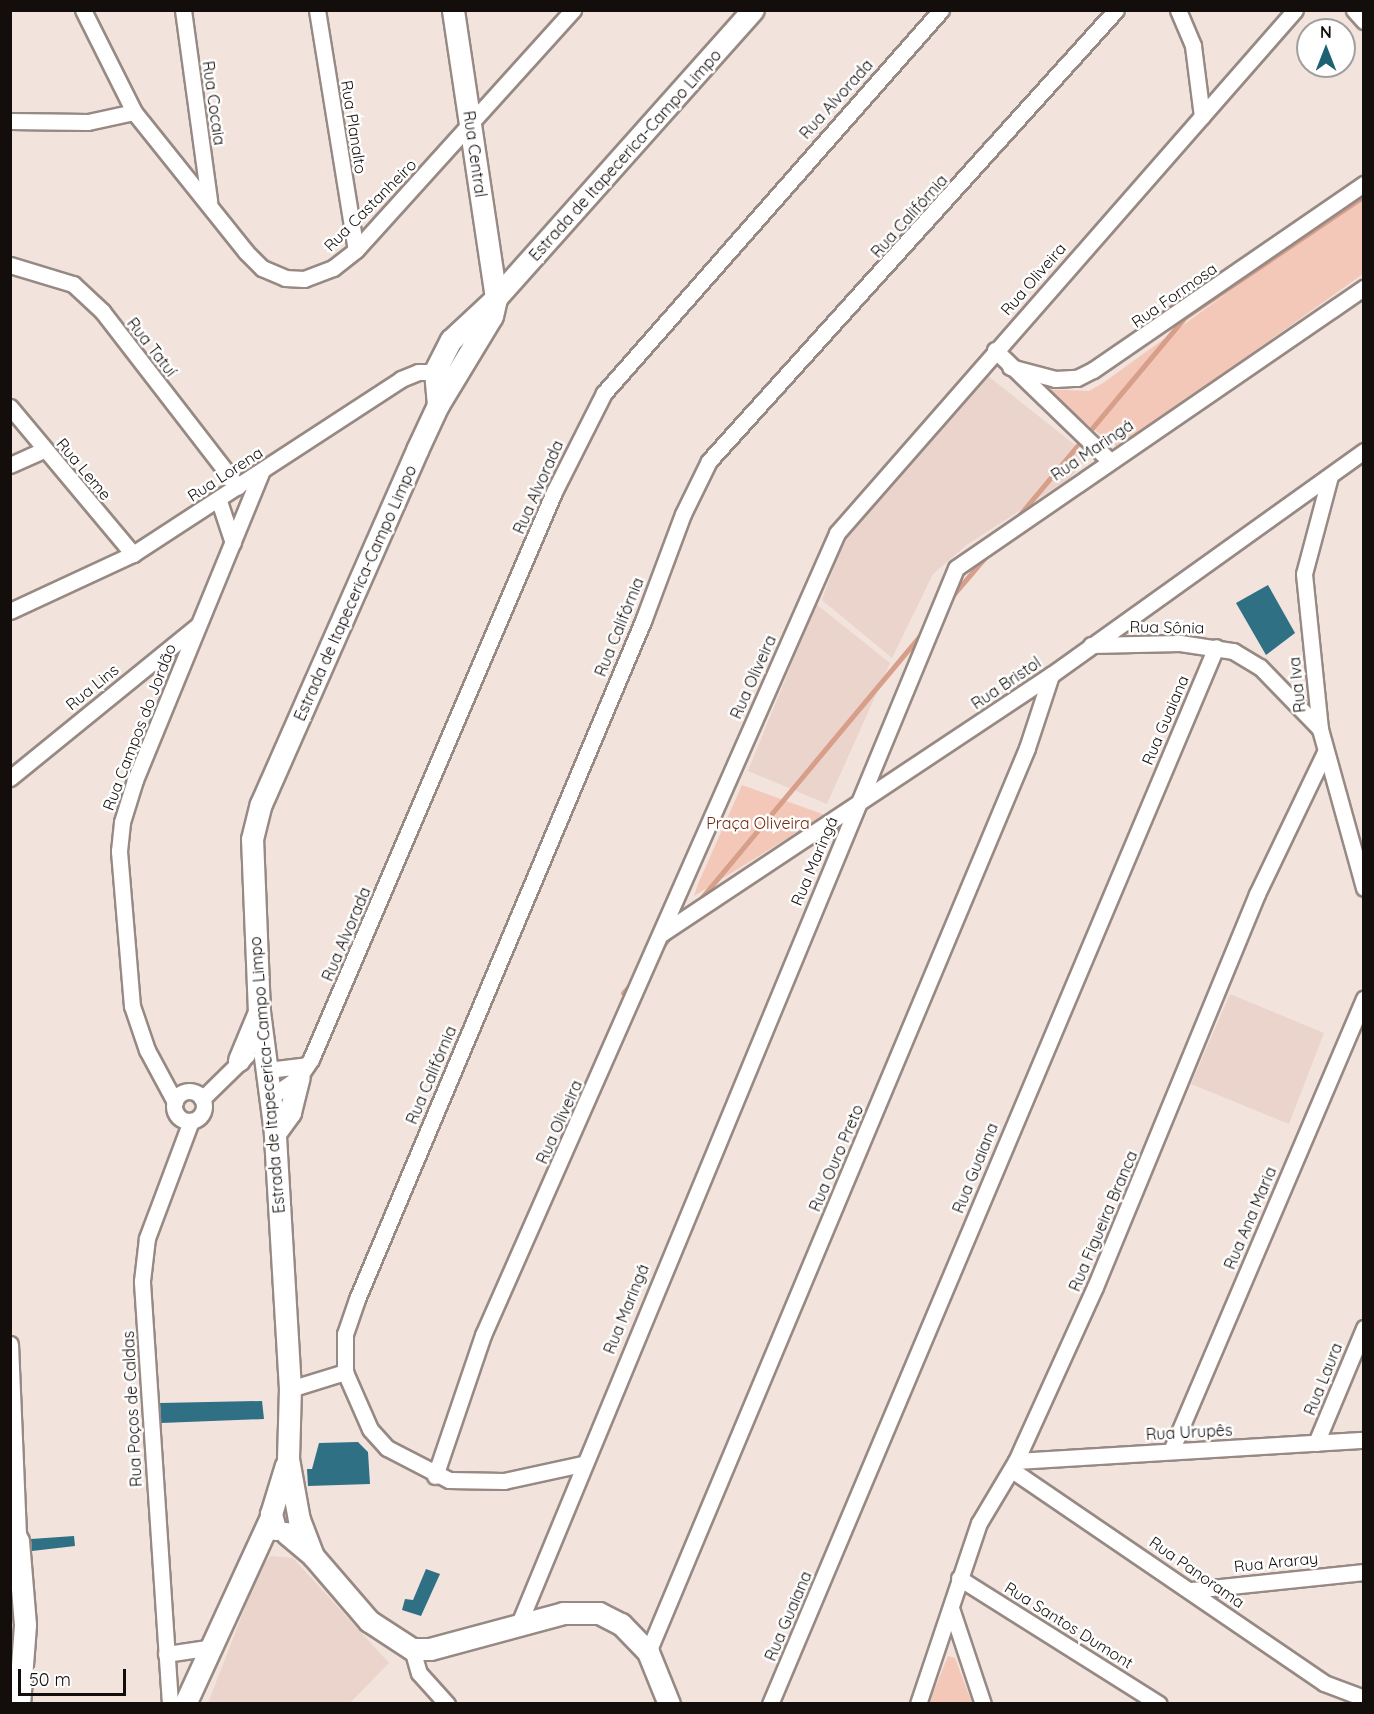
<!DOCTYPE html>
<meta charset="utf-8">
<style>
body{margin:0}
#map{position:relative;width:1374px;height:1714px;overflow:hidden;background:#f2e3dd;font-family:Quicksand,sans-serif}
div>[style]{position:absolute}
.built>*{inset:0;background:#ebd4cb}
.green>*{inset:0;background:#f3c8b8}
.stream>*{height:4.5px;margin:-2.25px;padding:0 2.25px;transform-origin:2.25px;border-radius:2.25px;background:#d79f8a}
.building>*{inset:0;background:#2f7085}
.roads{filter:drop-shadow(2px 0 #978983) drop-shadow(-2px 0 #978983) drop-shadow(0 2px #978983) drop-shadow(0 -2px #978983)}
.street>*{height:15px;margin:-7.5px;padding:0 7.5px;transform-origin:7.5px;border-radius:7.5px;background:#fff}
.street>.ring{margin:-7.5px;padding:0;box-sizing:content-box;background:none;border:15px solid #fff;border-radius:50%}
.secondary>*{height:21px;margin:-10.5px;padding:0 10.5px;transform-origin:10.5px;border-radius:10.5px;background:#fff}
span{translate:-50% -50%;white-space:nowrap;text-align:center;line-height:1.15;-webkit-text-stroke:5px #fff;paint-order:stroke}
.street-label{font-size:16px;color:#130e0c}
.park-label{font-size:16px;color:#6f2c0f}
.frame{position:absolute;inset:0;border:12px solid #130e0c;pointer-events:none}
.north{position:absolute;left:1296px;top:18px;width:60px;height:60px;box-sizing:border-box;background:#fff;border:2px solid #a19f9e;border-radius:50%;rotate:0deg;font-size:16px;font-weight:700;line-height:24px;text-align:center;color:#130e0c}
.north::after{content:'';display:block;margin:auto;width:21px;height:27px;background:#1e6074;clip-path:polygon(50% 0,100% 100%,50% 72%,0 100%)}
.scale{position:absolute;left:18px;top:1669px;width:108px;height:27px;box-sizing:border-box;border:3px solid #130e0c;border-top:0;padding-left:8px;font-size:18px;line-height:21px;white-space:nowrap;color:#130e0c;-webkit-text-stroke:4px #fff;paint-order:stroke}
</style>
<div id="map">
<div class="built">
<i style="clip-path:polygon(988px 376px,1089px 456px,1070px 478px,968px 544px,933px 574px,892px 658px,822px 600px,844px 539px)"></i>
<i style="clip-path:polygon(816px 604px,890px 663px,827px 804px,748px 771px)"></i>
<i style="clip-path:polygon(1230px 994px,1324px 1033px,1289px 1124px,1191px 1084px)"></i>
<i style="clip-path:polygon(271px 1556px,293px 1558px,389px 1663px,350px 1703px,208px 1703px,261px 1566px)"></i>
</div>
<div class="green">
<i style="clip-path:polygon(1363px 195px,1363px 274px,1118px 448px,1041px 389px,1089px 391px,1103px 383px)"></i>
<i style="clip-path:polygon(742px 785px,825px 815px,694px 896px,698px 884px)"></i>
<i style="clip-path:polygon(948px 1656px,955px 1658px,972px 1703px,929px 1703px)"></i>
</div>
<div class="stream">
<i style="left:1017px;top:518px;width:261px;rotate:-50.1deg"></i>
<i style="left:1184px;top:318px;width:217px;rotate:-34.1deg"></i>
<i style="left:948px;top:601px;width:60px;rotate:-49.7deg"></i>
<i style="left:699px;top:901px;width:349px;rotate:-50.2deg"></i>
<i style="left:661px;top:948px;width:19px;rotate:-51deg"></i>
<i style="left:623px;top:993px;width:12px;rotate:-48deg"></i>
</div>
<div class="building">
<i style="clip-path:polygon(1268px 585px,1295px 633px,1266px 655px,1236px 603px)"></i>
<i style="clip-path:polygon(262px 1401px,264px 1419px,161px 1423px,160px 1403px)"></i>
<i style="clip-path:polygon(358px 1442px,368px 1452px,370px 1484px,308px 1486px,307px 1469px,312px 1469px,319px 1443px)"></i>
<i style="clip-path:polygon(74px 1536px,75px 1546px,32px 1551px,31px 1539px)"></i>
<i style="clip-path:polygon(426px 1569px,440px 1574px,421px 1616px,402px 1610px,405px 1599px,413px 1600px)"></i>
</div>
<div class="roads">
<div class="street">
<i style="left:83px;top:10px;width:114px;rotate:63.4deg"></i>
<i style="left:134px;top:112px;width:179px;rotate:51.3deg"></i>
<i style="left:246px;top:252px;width:23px;rotate:45deg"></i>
<i style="left:262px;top:268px;width:25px;rotate:23deg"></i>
<i style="left:285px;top:278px;width:19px;rotate:3deg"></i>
<i style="left:304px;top:279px;width:31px;rotate:-21deg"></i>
<i style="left:333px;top:268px;width:29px;rotate:-38deg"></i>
<i style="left:356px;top:250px;width:324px;rotate:-47.9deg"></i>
<i style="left:183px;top:10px;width:193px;rotate:82.2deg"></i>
<i style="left:317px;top:10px;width:243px;rotate:80.8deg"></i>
<i style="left:1178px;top:10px;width:39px;rotate:67deg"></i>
<i style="left:1193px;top:46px;width:71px;rotate:82.7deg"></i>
<i style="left:1354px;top:10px;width:15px;rotate:48deg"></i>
<i style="left:10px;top:121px;width:78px;rotate:0.7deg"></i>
<i style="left:88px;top:122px;width:47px;rotate:-12.3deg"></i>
<i style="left:10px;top:265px;width:66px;rotate:16.8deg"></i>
<i style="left:73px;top:284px;width:40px;rotate:43deg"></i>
<i style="left:102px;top:311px;width:222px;rotate:52.3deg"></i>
<i style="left:995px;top:350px;width:158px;rotate:44deg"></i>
<i style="left:1010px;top:367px;width:47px;rotate:14.9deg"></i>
<i style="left:1055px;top:379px;width:22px;rotate:-3deg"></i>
<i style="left:1077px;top:378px;width:18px;rotate:-27deg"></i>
<i style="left:1093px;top:370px;width:329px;rotate:-34.5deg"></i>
<i style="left:10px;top:407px;width:192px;rotate:50.1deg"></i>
<i style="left:10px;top:465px;width:37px;rotate:-24deg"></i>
<i style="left:1330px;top:476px;width:101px;rotate:104.9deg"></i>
<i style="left:1304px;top:574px;width:156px;rotate:84.1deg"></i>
<i style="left:1320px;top:729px;width:165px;rotate:74.5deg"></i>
<i style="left:219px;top:501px;width:44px;rotate:71.6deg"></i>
<i style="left:10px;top:611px;width:136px;rotate:-24.9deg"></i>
<i style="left:133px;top:554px;width:320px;rotate:-33.1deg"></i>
<i style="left:401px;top:379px;width:18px;rotate:-22deg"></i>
<i style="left:418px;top:372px;width:27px"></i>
<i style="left:1091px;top:645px;width:89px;rotate:-1.3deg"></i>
<i style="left:1180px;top:643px;width:54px;rotate:8.6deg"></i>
<i style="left:1233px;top:651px;width:31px;rotate:31deg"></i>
<i style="left:1260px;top:667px;width:86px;rotate:45.9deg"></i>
<i style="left:10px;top:778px;width:241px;rotate:-39.1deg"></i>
<i style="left:661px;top:934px;width:468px;rotate:-33.6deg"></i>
<i style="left:1051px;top:675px;width:385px;rotate:-35.6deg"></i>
<i style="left:268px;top:1070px;width:39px;rotate:-7deg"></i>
<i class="ring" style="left:174px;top:1091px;width:15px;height:15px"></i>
<i style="left:272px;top:1096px;width:33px;rotate:-35deg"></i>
<i style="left:299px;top:1077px;width:22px;rotate:-56deg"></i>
<i style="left:311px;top:1059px;width:617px;rotate:-66.8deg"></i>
<i style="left:554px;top:492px;width:111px;rotate:-63.2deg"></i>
<i style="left:604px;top:393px;width:510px;rotate:-48.66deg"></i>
<i style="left:202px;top:1099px;width:63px;rotate:-44.4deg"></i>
<i style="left:175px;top:1102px;width:59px;rotate:-118.3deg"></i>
<i style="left:147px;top:1050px;width:46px;rotate:-108.8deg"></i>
<i style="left:132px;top:1006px;width:156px;rotate:-94.8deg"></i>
<i style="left:119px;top:851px;width:29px;rotate:-84deg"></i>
<i style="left:122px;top:822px;width:44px;rotate:-72.8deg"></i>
<i style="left:135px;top:780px;width:332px;rotate:-67.7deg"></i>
<i style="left:10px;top:1344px;width:194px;rotate:87.6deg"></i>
<i style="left:290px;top:1389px;width:58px;rotate:-17.2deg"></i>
<i style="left:1316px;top:1443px;width:125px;rotate:-67.3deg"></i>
<i style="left:1171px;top:1451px;width:492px;rotate:-66.9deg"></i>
<i style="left:1016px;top:1461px;width:349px;rotate:-3.5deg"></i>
<i style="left:582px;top:1464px;width:80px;rotate:167.7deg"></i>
<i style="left:504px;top:1481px;width:55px;rotate:-179deg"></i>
<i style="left:449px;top:1480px;width:70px;rotate:-152.7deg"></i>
<i style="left:387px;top:1448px;width:25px;rotate:-132deg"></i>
<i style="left:370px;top:1429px;width:62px;rotate:-113.7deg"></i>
<i style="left:345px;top:1372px;width:38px;rotate:-90deg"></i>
<i style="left:345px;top:1334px;width:37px;rotate:-71deg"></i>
<i style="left:357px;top:1299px;width:736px;rotate:-67.13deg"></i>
<i style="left:643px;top:621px;width:114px;rotate:-69.5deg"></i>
<i style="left:683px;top:514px;width:59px;rotate:-63.9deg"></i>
<i style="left:709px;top:461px;width:607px;rotate:-47.94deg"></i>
<i style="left:1012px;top:1470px;width:378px;rotate:34.3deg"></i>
<i style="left:1324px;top:1683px;width:43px;rotate:20.6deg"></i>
<i style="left:435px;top:1476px;width:149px;rotate:-71.2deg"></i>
<i style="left:483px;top:1335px;width:877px;rotate:-66.18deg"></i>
<i style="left:837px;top:533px;width:695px;rotate:-48.79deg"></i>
<i style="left:959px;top:1578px;width:236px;rotate:32.2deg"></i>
<i style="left:1192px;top:1590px;width:173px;rotate:-6deg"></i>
<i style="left:951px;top:1608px;width:101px;rotate:71.6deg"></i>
<i style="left:518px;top:1626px;width:1145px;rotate:-67.51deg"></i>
<i style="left:956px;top:568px;width:495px;rotate:-34.5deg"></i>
<i style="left:412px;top:1649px;width:25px;rotate:74deg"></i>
<i style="left:419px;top:1673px;width:42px;rotate:47.9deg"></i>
<i style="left:648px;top:1652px;width:980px;rotate:-67.25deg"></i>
<i style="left:1027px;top:748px;width:77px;rotate:-71.8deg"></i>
<i style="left:166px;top:1654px;width:48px;rotate:-8.5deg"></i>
<i style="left:170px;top:1704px;width:424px;rotate:-93.8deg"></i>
<i style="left:142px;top:1281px;width:43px;rotate:-83.4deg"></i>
<i style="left:147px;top:1238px;width:125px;rotate:-69.4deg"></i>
<i style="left:770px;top:1704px;width:1147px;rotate:-67.12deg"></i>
<i style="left:918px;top:1704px;width:191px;rotate:-71.4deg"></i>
<i style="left:979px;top:1523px;width:72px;rotate:-59.2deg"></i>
<i style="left:1016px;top:1461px;width:191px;rotate:-65.6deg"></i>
<i style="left:1095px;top:1287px;width:425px;rotate:-67.6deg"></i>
<i style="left:1257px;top:894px;width:157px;rotate:-64.4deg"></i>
</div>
<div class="secondary">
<i style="left:438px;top:405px;width:34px;rotate:-95deg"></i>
<i style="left:435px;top:371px;width:35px;rotate:-63deg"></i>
<i style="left:451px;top:340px;width:62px;rotate:-43deg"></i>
<i style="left:496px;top:298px;width:386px;rotate:-48.3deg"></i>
<i style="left:239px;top:1060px;width:52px;rotate:-67.4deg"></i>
<i style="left:275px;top:1133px;width:26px;rotate:-54deg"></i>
<i style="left:290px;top:1112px;width:36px;rotate:-76deg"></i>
<i style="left:10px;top:1524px;width:19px;rotate:65deg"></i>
<i style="left:18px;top:1541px;width:84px;rotate:85.2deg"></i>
<i style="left:25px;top:1625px;width:79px;rotate:94.3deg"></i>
<i style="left:275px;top:1529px;width:16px;rotate:-105deg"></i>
<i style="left:271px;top:1514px;width:51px;rotate:-73deg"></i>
<i style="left:286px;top:1533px;width:35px;rotate:40deg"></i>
<i style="left:313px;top:1556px;width:86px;rotate:49.3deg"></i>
<i style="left:369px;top:1621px;width:51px;rotate:33.1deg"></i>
<i style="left:412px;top:1649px;width:18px"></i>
<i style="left:430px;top:1649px;width:138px;rotate:-15.1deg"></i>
<i style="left:563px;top:1613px;width:36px"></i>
<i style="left:599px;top:1613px;width:25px;rotate:27deg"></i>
<i style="left:621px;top:1624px;width:39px;rotate:46deg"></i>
<i style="left:648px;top:1652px;width:56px;rotate:68deg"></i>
<i style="left:313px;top:1556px;width:39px;rotate:-111deg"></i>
<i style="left:299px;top:1520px;width:62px;rotate:-100.2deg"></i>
<i style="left:288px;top:1459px;width:70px;rotate:-88.4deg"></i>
<i style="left:290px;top:1389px;width:256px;rotate:-93.4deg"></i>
<i style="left:275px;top:1133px;width:122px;rotate:-97.5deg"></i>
<i style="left:259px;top:1012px;width:173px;rotate:-92.3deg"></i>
<i style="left:252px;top:839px;width:36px;rotate:-76deg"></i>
<i style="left:261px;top:804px;width:387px;rotate:-66.2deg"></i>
<i style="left:417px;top:450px;width:50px;rotate:-65deg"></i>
<i style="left:438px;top:405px;width:104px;rotate:-58.8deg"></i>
<i style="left:492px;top:316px;width:18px;rotate:-77deg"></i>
<i style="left:496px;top:298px;width:291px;rotate:-98.5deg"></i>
<i style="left:185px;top:1704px;width:204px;rotate:-65.3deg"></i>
</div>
</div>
<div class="street-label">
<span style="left:836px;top:99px;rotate:-48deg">Rua Alvorada</span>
<span style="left:214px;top:103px;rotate:82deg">Rua Cocaia</span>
<span style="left:354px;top:127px;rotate:81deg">Rua Planalto</span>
<span style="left:475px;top:154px;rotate:82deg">Rua Central</span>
<span style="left:625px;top:155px;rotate:-48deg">Estrada de Itapecerica-Campo Limpo</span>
<span style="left:370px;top:205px;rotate:-45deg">Rua Castanheiro</span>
<span style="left:909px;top:216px;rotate:-48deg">Rua Califórnia</span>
<span style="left:1033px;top:279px;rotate:-49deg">Rua Oliveira</span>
<span style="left:1174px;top:295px;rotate:-35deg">Rua Formosa</span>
<span style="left:152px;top:347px;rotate:52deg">Rua Tatuí</span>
<span style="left:1092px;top:450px;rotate:-34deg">Rua Maringá</span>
<span style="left:84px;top:469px;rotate:50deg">Rua Leme</span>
<span style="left:225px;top:474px;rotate:-33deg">Rua Lorena</span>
<span style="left:538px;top:487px;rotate:-66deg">Rua Alvorada</span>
<span style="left:355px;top:593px;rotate:-66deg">Estrada de Itapecerica-Campo Limpo</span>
<span style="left:619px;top:627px;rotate:-68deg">Rua Califórnia</span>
<span style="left:1167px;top:627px;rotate:1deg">Rua Sônia</span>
<span style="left:753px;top:677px;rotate:-66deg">Rua Oliveira</span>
<span style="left:1006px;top:683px;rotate:-34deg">Rua Bristol</span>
<span style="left:1297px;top:685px;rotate:-96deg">Rua Iva</span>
<span style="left:92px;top:687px;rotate:-39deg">Rua Lins</span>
<span style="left:1165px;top:720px;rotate:-67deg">Rua Guaiana</span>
<span style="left:139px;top:727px;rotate:-69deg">Rua Campos do Jordão</span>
<span style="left:814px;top:861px;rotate:-67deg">Rua Maringá</span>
<span style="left:346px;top:934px;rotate:-67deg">Rua Alvorada</span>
<span style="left:267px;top:1075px;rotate:-95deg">Estrada de Itapecerica-Campo Limpo</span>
<span style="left:431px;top:1075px;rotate:-67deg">Rua Califórnia</span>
<span style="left:559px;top:1122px;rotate:-66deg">Rua Oliveira</span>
<span style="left:836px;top:1158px;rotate:-67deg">Rua Ouro Preto</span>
<span style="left:975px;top:1168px;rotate:-68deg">Rua Guaiana</span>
<span style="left:1250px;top:1218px;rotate:-67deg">Rua Ana Maria</span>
<span style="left:1103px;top:1221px;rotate:-67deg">Rua Figueira Branca</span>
<span style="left:626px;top:1309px;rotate:-68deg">Rua Maringá</span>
<span style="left:1323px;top:1379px;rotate:-68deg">Rua Laura</span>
<span style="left:132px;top:1409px;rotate:-93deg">Rua Poços de Caldas</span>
<span style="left:1189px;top:1432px;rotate:-3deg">Rua Urupês</span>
<span style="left:1276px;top:1562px;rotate:-6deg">Rua Araray</span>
<span style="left:1197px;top:1572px;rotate:35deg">Rua Panorama</span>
<span style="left:788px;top:1616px;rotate:-67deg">Rua Guaiana</span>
<span style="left:1069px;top:1625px;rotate:32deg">Rua Santos Dumont</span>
</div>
<div class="park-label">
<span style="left:758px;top:823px">Praça Oliveira</span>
</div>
<div class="frame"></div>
<div class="north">N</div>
<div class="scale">50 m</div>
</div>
